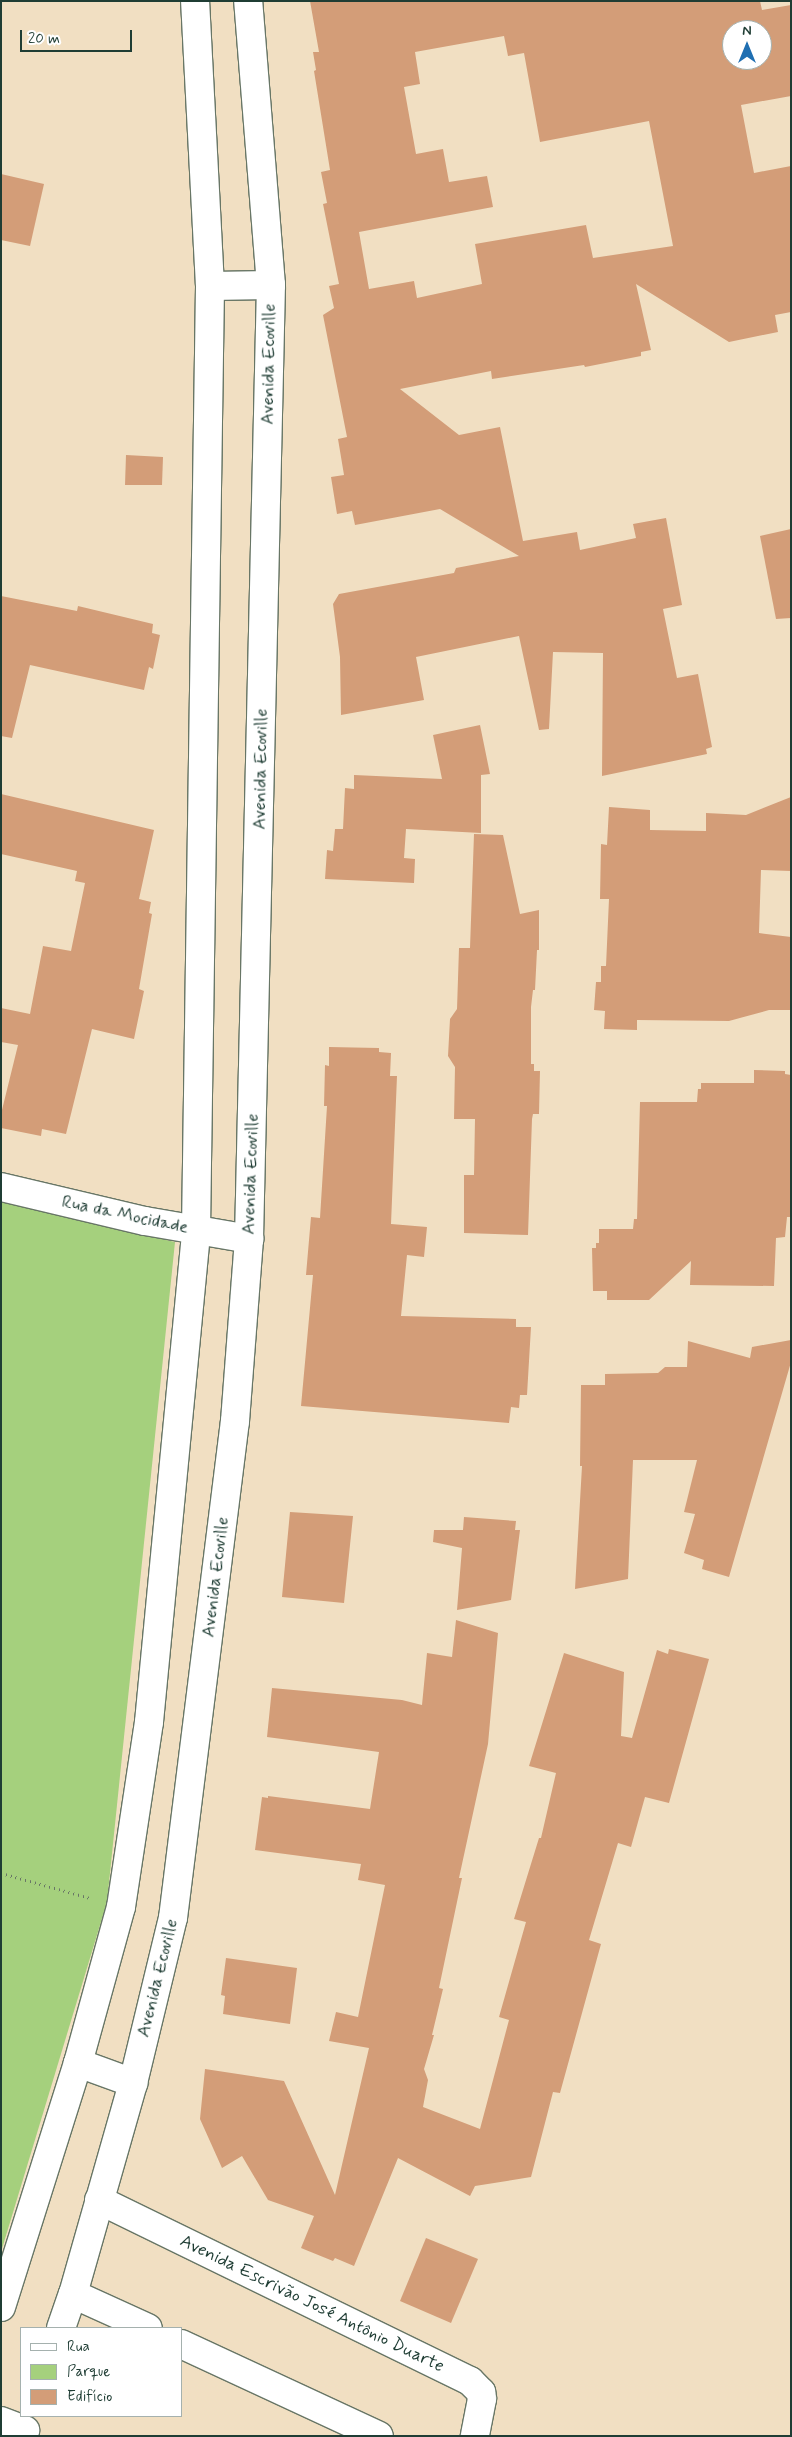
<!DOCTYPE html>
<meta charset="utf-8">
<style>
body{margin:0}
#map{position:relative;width:792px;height:2437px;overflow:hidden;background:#f1dfc2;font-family:Mynerve,sans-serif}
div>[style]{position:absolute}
.green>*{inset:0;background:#a5d07d}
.building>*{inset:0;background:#d39d78}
.path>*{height:3px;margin-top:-1.5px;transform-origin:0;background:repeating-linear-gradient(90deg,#687666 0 1px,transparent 0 5px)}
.roads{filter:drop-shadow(1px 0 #687666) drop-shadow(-1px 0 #687666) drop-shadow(0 1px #687666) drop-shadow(0 -1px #687666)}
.minor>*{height:28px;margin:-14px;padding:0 14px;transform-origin:14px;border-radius:14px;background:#fff}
span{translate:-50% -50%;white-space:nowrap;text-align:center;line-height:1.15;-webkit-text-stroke:4px #fff;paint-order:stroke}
.street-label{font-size:18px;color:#1f3d34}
.frame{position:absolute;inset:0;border:2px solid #1f3d34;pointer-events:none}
.legend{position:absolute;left:20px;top:2327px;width:162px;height:90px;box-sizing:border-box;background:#fff;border:1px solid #a5b1ae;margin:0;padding:6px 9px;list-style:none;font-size:15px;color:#1f3d34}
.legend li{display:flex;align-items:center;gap:10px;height:25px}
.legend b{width:25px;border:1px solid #a5b1ae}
.north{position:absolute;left:722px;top:20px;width:50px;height:50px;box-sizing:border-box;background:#fff;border:1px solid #a5b1ae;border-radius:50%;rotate:0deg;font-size:14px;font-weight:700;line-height:20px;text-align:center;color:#1f3d34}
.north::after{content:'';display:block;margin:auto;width:18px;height:22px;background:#1f6fb2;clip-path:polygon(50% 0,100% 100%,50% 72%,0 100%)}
.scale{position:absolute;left:20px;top:30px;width:112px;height:22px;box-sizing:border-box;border:2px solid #1f3d34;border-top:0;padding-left:6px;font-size:15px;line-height:18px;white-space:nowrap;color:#1f3d34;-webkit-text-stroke:4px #fff;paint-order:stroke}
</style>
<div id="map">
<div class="green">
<i style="clip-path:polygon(1px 1202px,175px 1242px,107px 1902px,1px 2252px)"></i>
</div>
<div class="building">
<i style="clip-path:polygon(evenodd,310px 1px,760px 1px,762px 10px,791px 5px,791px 96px,741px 105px,754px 173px,791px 166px,791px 312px,775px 315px,778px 332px,729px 342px,636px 284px,651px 350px,641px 352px,641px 356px,585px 367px,584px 365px,492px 379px,491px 371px,400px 389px,459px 435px,500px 427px,523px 541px,577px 532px,580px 550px,636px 538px,633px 524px,666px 518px,682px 605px,663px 609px,677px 678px,698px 674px,712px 747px,706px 749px,707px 754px,602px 776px,603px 653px,553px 652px,549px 729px,539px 730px,519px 636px,416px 657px,424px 700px,341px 715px,340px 657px,333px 604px,339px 594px,454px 573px,456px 568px,519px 556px,440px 509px,355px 525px,352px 511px,337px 514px,331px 477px,344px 475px,338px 439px,347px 437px,323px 315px,334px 308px,329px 286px,339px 284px,323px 204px,327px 203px,321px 172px,330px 170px,314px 71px,316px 70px,313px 52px,319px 52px,310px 1px,732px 30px,762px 30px,762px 60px,732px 60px,732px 30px,310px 1px,504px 36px,508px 56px,524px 53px,540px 142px,649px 121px,673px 246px,593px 258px,586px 225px,475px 244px,482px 284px,417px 298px,414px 281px,369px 289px,359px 232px,493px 207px,487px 176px,449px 182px,443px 149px,416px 154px,404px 87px,420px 84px,415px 52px,504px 36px)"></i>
<i style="clip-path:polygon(1px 174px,44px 184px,30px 246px,1px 240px)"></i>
<i style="clip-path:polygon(126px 455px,163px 457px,162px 485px,125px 485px)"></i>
<i style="clip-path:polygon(791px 529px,791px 618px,776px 619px,760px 536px)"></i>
<i style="clip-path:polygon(1px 596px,77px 611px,78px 606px,153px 624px,152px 633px,160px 635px,153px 669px,149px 667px,144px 690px,30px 665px,12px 738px,1px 736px)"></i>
<i style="clip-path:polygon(480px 725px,490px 774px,481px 775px,481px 833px,406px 829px,404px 858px,415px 859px,414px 883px,325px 879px,327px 850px,333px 851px,335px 829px,343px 829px,345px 788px,354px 789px,354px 775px,442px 779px,433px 735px)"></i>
<i style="clip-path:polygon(1px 794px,154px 830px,139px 899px,151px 902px,149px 913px,152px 914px,139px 989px,144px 991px,134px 1039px,92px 1029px,66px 1134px,42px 1129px,41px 1136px,1px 1128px,1px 1114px,18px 1045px,1px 1042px,1px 1008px,30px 1014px,43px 946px,71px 951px,85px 883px,75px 881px,77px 871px,1px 854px)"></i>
<i style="clip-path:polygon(791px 797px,791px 871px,761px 870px,759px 933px,791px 937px,791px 1010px,769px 1010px,729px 1021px,637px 1020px,637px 1030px,604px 1029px,605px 1011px,594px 1010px,596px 982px,601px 982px,601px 966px,606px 966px,609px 899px,600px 899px,601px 844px,607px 845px,609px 807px,650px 810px,650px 830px,706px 831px,706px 813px,746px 815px)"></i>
<i style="clip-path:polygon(474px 834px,503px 835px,520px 914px,539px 910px,539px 950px,537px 950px,535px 990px,533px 990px,531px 1007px,531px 1064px,534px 1064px,534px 1071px,540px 1071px,539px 1114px,533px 1114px,532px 1119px,528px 1235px,464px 1233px,464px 1175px,474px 1175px,475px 1119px,454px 1119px,455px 1067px,448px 1056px,450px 1019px,457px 1009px,459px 948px,470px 948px)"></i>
<i style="clip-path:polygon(329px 1047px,379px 1048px,379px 1052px,391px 1053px,390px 1076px,397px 1076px,391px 1224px,427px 1227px,424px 1257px,407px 1255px,401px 1316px,516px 1319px,516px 1327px,531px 1327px,527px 1395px,520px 1395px,519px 1408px,511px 1407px,509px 1423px,301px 1406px,313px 1275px,306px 1275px,311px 1217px,320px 1218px,327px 1106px,324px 1106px,325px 1065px,329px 1066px)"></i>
<i style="clip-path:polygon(754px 1070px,785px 1071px,785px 1074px,791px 1075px,791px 1217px,787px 1217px,785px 1237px,776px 1238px,774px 1286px,690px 1285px,691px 1261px,649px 1300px,607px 1300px,607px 1291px,593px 1291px,592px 1248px,596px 1248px,596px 1243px,599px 1243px,599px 1229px,633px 1229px,634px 1219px,637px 1219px,640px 1102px,697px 1102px,698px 1089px,701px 1089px,701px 1083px,754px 1083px)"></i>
<i style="clip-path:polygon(791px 1340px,791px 1362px,729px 1577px,702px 1569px,704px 1560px,684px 1553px,695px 1514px,684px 1512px,697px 1460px,633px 1460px,628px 1579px,575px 1589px,582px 1466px,580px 1466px,581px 1385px,605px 1385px,605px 1374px,658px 1373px,665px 1367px,687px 1367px,688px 1341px,750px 1358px,752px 1347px)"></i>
<i style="clip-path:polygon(290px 1512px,353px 1516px,344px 1603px,282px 1597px)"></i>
<i style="clip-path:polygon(464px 1517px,516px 1521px,515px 1530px,520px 1530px,511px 1600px,457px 1610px,462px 1548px,433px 1542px,434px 1530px,463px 1530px)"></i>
<i style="clip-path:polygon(456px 1620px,498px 1633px,488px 1744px,459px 1878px,462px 1878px,439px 1988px,443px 1989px,432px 2035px,434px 2035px,424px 2069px,428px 2080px,423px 2107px,480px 2129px,509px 2020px,499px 2017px,526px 1922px,514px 1919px,539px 1838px,541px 1838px,556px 1773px,529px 1766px,564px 1653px,624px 1672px,621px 1736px,632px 1738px,657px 1650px,668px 1654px,669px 1649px,709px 1659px,669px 1803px,645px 1797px,631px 1847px,618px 1843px,589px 1940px,601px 1944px,560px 2093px,553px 2092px,531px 2177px,475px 2186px,470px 2196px,398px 2158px,354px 2266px,335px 2258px,333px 2261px,301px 2248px,314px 2216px,268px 2200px,242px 2156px,222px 2168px,200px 2119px,205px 2069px,284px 2081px,335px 2195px,369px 2048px,329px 2041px,336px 2012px,358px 2017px,385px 1885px,358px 1880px,361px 1864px,255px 1850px,262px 1797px,268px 1798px,268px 1796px,370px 1809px,379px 1752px,267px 1737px,272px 1688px,402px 1700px,422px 1705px,427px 1653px,452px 1657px)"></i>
<i style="clip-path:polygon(226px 1958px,297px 1968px,290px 2024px,223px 2014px,225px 1996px,221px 1995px)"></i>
<i style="clip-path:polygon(426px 2238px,478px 2259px,451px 2323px,400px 2301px)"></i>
</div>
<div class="path">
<i style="left:1px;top:1873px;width:92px;rotate:15.7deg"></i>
</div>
<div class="roads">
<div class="minor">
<i style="left:210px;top:286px;width:61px;rotate:-0.9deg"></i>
<i style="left:1px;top:1187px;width:148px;rotate:13.3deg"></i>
<i style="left:145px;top:1221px;width:106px;rotate:9.8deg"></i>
<i style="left:78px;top:2063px;width:59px;rotate:20deg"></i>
<i style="left:99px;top:2200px;width:413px;rotate:26deg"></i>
<i style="left:470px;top:2381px;width:16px;rotate:45deg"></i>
<i style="left:481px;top:2392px;width:7px;rotate:82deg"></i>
<i style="left:482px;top:2399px;width:38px;rotate:101deg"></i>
<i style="left:73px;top:2294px;width:82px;rotate:24.4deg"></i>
<i style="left:1px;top:2307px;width:256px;rotate:-72.5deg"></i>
<i style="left:78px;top:2063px;width:162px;rotate:-74.6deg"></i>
<i style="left:121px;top:1907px;width:187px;rotate:-81.4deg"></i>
<i style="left:149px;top:1722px;width:494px;rotate:-84.5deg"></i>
<i style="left:196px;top:1230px;width:944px;rotate:-89.15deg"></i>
<i style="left:210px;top:286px;width:285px;rotate:-93deg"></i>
<i style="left:61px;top:2328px;width:36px;rotate:-71deg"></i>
<i style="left:73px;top:2294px;width:219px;rotate:-74.1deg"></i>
<i style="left:133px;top:2083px;width:170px;rotate:-76.4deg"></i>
<i style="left:173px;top:1918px;width:501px;rotate:-82.89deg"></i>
<i style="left:235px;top:1421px;width:183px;rotate:-85.6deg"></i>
<i style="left:249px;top:1239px;width:954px;rotate:-88.68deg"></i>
<i style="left:271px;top:285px;width:285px;rotate:-94.6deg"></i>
<i style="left:181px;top:2344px;width:218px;rotate:24.9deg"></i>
<i style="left:1px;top:2421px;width:26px;rotate:21deg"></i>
</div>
</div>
<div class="street-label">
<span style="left:269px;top:364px;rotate:-89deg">Avenida Ecoville</span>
<span style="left:261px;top:769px;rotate:-89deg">Avenida Ecoville</span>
<span style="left:251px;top:1174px;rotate:-88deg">Avenida Ecoville</span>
<span style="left:125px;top:1215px;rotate:12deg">Rua da Mocidade</span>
<span style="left:216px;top:1577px;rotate:-83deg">Avenida Ecoville</span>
<span style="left:158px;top:1978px;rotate:-76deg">Avenida Ecoville</span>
<span style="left:312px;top:2304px;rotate:26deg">Avenida Escrivão José Antônio Duarte</span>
</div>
<div class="frame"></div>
<ul class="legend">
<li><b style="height:6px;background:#fff"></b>Rua</li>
<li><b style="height:14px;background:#a5d07d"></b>Parque</li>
<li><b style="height:14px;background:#d39d78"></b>Edifício</li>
</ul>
<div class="north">N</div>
<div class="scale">20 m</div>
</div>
